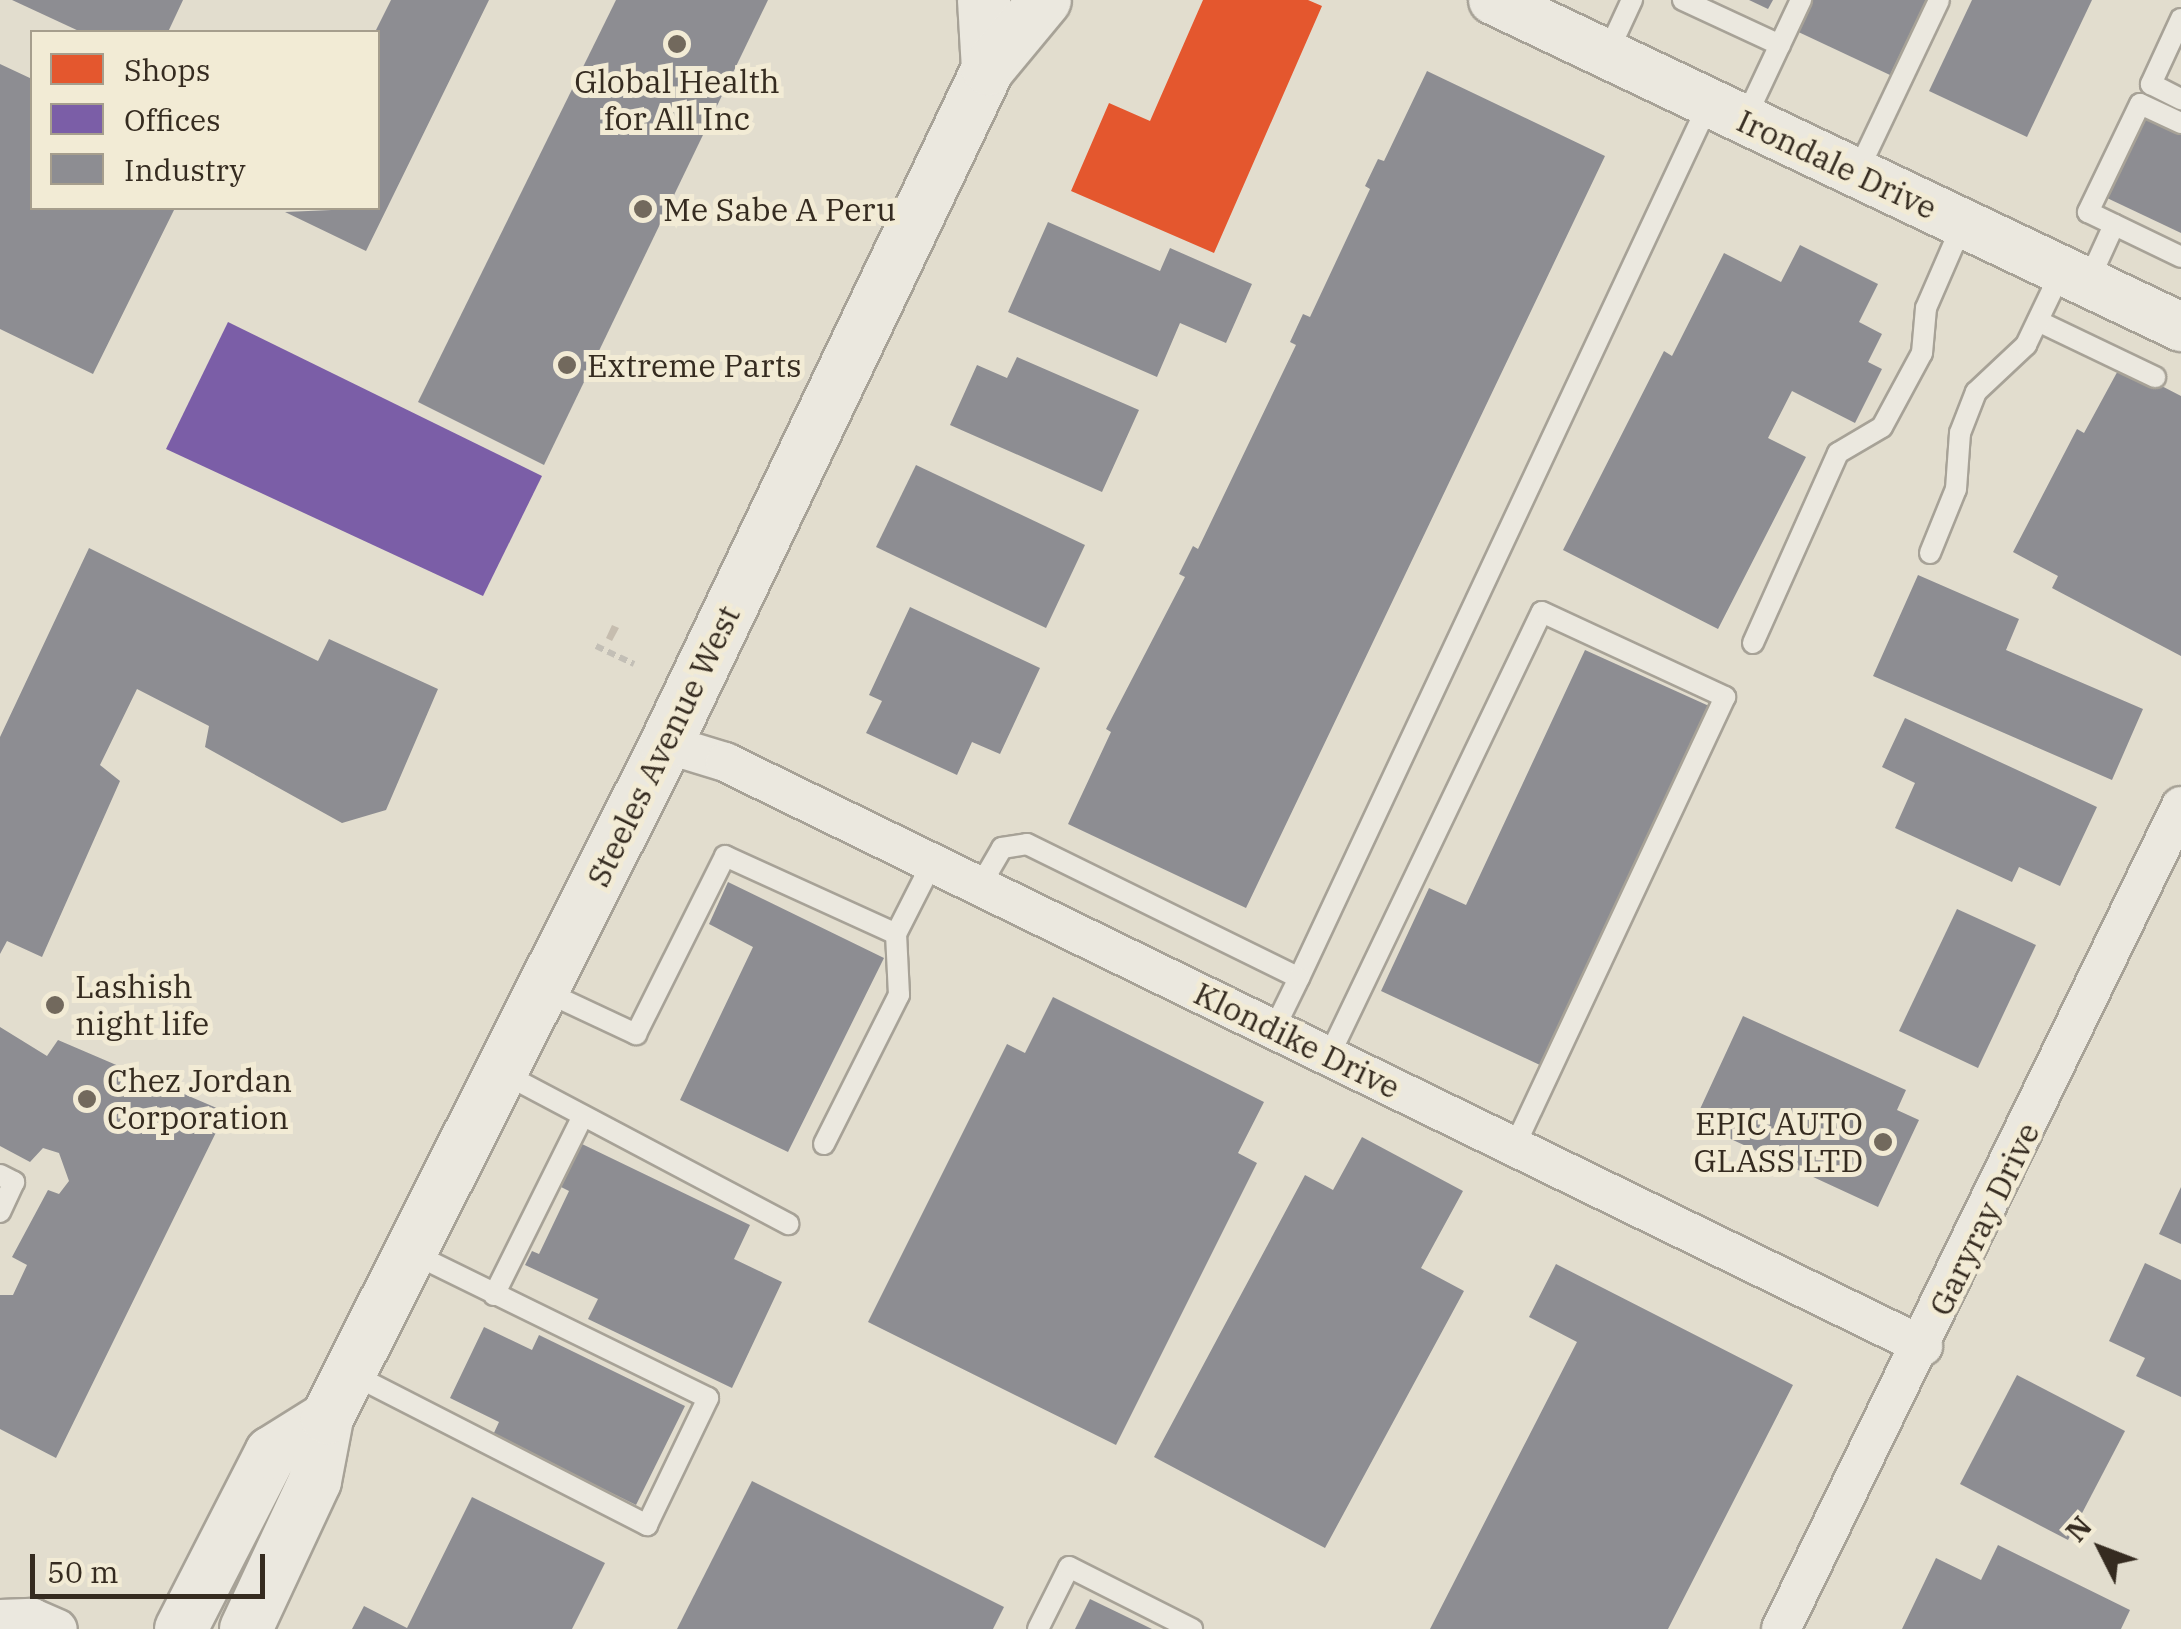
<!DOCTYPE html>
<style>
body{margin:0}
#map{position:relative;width:2181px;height:1629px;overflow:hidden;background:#e2ddce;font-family:"IBM Plex Serif",serif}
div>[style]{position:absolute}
.shops>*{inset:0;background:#e4572e}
.offices>*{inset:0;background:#7b5ea7}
.industry>*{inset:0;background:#8d8d92}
.building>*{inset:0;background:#c6bdaf}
.path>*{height:6px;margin-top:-3px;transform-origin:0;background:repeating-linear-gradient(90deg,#c3bfb6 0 8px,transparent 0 13px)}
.roads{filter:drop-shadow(2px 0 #a7a297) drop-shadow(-2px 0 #a7a297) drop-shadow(0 2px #a7a297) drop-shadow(0 -2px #a7a297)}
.service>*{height:20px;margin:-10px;padding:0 10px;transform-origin:10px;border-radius:10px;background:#ebe8df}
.minor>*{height:38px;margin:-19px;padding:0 19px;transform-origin:19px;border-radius:19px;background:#ebe8df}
.tertiary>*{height:48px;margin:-24px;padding:0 24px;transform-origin:24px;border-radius:24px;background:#ebe8df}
.secondary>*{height:52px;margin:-26px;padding:0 26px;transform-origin:26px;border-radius:26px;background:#ebe8df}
.dots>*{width:28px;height:28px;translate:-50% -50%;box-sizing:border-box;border:5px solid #f2ebd5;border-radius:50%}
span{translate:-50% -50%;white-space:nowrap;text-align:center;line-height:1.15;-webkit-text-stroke:10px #f2ebd5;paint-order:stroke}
.poi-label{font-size:32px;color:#352b20}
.left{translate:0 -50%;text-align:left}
.right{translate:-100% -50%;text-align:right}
.street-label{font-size:32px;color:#352b20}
.legend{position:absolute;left:30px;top:30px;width:350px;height:180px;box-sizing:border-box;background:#f2ebd5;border:2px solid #a69e8d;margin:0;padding:12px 18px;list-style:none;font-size:30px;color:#352b20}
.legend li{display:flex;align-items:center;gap:20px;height:50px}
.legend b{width:50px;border:2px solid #a69e8d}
.north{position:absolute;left:2051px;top:1499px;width:100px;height:100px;-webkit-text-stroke:8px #f2ebd5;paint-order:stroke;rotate:312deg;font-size:28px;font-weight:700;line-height:40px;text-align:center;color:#352b20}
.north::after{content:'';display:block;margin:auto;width:35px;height:45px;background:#352b20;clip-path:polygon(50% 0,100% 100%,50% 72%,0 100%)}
.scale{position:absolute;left:30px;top:1554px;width:235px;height:45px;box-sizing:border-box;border:5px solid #352b20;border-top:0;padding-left:12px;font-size:30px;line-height:35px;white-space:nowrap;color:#352b20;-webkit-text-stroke:8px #f2ebd5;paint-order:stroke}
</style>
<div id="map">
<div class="shops">
<i style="clip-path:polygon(1203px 0,1308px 0,1322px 6px,1214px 253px,1071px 191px,1109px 103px,1150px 121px)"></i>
</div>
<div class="offices">
<i style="clip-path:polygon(228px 322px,542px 476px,483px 596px,166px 449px)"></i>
</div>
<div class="industry">
<i style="clip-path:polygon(12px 0,183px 0,168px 32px,81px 32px)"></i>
<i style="clip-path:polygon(391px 0,489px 0,366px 251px,285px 212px,378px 208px,375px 32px)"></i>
<i style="clip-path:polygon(616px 0,768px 0,544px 465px,418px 402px)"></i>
<i style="clip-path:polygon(1749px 0,1773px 0,1768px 9px)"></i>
<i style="clip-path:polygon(1806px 0,1926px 0,1890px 75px,1792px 29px)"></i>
<i style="clip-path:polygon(1972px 0,2092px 0,2027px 137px,1929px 91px)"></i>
<i style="clip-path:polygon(0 64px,32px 79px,32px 208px,175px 208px,93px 374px,0 329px)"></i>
<i style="clip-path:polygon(1427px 71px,1605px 156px,1246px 908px,1068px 824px,1111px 732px,1106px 729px,1185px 577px,1179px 574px,1193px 546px,1198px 549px,1296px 345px,1290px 342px,1303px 314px,1310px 317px,1370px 189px,1365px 186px,1378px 159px,1384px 161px)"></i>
<i style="clip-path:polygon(2147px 113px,2181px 129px,2181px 233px,2107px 198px)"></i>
<i style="clip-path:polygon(1048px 222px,1160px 271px,1170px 248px,1252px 284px,1226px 343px,1180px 323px,1157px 377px,1008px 312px)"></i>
<i style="clip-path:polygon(1800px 245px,1878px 284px,1859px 322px,1882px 334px,1868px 362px,1882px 369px,1855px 423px,1792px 391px,1768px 438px,1806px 457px,1718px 629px,1563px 550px,1664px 351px,1672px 356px,1724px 253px,1781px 282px)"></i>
<i style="clip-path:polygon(1017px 357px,1139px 410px,1102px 492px,950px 425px,977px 365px,1007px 378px)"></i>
<i style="clip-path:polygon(2121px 365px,2181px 396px,2181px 656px,2052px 588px,2058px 576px,2013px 552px,2077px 429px,2084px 433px)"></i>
<i style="clip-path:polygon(916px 465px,1085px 545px,1046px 628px,876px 547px)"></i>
<i style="clip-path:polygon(89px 548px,318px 661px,329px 639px,438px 689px,386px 810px,342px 823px,205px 747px,209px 726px,137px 689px,100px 765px,120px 781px,42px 957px,7px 941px,0 954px,0 737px)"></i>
<i style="clip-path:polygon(1918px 575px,2019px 619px,2006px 650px,2143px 709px,2112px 780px,1873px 676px)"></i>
<i style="clip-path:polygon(910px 607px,1040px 668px,1000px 754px,972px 742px,957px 775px,866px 733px,882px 701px,869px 695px)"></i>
<i style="clip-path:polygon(1585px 650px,1709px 706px,1542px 1066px,1381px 991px,1429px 888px,1466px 905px)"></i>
<i style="clip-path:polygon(1905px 718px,2097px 807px,2060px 886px,2019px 867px,2012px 882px,1895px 828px,1915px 783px,1882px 767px)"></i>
<i style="clip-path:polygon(728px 882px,884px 958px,788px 1152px,680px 1100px,753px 947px,709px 924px)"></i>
<i style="clip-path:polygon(1957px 909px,2036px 945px,1978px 1068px,1899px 1031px)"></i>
<i style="clip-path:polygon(1053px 997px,1264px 1102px,1238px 1153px,1257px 1163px,1116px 1445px,868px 1322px,1007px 1044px,1025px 1053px)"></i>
<i style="clip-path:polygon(1743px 1016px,1906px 1090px,1897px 1110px,1919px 1120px,1878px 1207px,1694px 1122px)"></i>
<i style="clip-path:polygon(0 1027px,47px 1056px,58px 1040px,226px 1112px,56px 1458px,0 1429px,0 1295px,13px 1295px,27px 1265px,12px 1257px,48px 1190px,59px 1194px,69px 1181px,59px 1153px,43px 1148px,30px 1162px,0 1146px)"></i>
<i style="clip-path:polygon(1362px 1137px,1463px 1191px,1421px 1268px,1464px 1291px,1325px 1548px,1154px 1457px,1305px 1175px,1333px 1190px)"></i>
<i style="clip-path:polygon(582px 1144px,750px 1225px,734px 1259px,782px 1282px,732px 1388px,588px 1319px,598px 1299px,525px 1265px,532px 1251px,539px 1254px,569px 1191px,561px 1187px)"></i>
<i style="clip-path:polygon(2181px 1187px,2181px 1244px,2159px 1234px)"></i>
<i style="clip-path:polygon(2145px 1263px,2181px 1280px,2181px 1397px,2136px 1376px,2145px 1358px,2109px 1341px)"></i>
<i style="clip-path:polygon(1556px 1264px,1793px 1385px,1668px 1629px,1430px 1629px,1577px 1342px,1529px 1317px)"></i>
<i style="clip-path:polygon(484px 1327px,532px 1350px,539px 1335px,685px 1406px,636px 1505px,493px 1435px,499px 1422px,450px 1398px)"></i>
<i style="clip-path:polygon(2017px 1375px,2125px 1431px,2068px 1540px,1960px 1484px)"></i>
<i style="clip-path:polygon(752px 1481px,1004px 1607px,993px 1629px,677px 1629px)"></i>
<i style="clip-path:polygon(472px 1497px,605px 1563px,572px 1629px,352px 1629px,364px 1606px,407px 1628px)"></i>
<i style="clip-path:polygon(1998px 1545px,2130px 1610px,2121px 1629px,1902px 1629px,1936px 1558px,1981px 1580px)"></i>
<i style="clip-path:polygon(1090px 1599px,1152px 1629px,1075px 1629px)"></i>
</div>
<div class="building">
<i style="clip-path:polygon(612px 625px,619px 628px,612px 641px,606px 638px)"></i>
</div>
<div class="path">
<i style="left:596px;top:646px;width:42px;rotate:25.3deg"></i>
</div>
<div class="roads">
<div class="service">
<i style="left:1683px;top:0;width:107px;rotate:24.9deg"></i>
<i style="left:2181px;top:19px;width:72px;rotate:114.8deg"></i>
<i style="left:2151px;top:84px;width:34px;rotate:27deg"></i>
<i style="left:1607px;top:54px;width:60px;rotate:-65.2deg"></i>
<i style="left:1745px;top:119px;width:132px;rotate:-64.8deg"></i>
<i style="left:2181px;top:123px;width:45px;rotate:-155.1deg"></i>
<i style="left:2140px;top:104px;width:120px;rotate:115.7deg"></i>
<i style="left:2088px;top:212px;width:103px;rotate:25.8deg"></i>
<i style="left:1857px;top:173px;width:191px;rotate:-64.6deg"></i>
<i style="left:2088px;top:282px;width:63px;rotate:-65.5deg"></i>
<i style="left:2038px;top:321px;width:130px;rotate:25.6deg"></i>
<i style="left:1930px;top:553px;width:69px;rotate:-67.9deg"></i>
<i style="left:1956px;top:489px;width:56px;rotate:-85.9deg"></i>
<i style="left:1960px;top:433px;width:44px;rotate:-68.7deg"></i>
<i style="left:1976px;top:392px;width:69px;rotate:-43.2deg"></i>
<i style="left:2026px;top:345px;width:83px;rotate:-64.4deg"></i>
<i style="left:1753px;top:643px;width:208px;rotate:-65.9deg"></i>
<i style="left:1838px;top:453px;width:51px;rotate:-30.6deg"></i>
<i style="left:1882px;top:427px;width:84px;rotate:-61.6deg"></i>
<i style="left:1922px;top:353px;width:45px;rotate:-84.9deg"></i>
<i style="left:1926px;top:308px;width:93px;rotate:-66.5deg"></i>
<i style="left:980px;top:886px;width:44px;rotate:-59.9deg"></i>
<i style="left:1002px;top:848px;width:25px;rotate:-9deg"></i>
<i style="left:1027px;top:844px;width:303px;rotate:26.2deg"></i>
<i style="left:1299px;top:978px;width:966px;rotate:-64.89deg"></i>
<i style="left:544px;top:991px;width:102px;rotate:25.1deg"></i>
<i style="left:636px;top:1034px;width:199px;rotate:-63.4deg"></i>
<i style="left:725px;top:856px;width:188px;rotate:24.5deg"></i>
<i style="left:896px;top:934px;width:80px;rotate:-63.1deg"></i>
<i style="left:1274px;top:1029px;width:57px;rotate:-63.9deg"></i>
<i style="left:1329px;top:1056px;width:492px;rotate:-64.4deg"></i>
<i style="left:1542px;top:612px;width:202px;rotate:24.9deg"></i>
<i style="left:1725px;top:697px;width:496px;rotate:115.1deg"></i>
<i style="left:503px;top:1073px;width:323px;rotate:27.9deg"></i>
<i style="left:824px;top:1144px;width:167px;rotate:-63.3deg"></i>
<i style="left:899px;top:995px;width:61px;rotate:-92.8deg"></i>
<i style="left:0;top:1175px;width:16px;rotate:27deg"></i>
<i style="left:14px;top:1182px;width:33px;rotate:115deg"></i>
<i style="left:494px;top:1295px;width:200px;rotate:-63.6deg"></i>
<i style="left:350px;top:1373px;width:334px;rotate:27.1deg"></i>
<i style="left:647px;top:1525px;width:141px;rotate:-64.3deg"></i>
<i style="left:708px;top:1398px;width:330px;rotate:-153.9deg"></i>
<i style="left:1038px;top:1629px;width:69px;rotate:-63.4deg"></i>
<i style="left:1069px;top:1567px;width:138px;rotate:26.8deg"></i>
</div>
<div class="minor">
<i style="left:666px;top:744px;width:62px;rotate:17deg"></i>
<i style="left:725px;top:762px;width:1333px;rotate:25.99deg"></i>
<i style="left:0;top:1619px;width:33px;rotate:-2deg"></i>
<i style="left:33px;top:1618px;width:27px;rotate:24deg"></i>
<i style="left:1781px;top:1629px;width:915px;rotate:-64.08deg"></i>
</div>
<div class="tertiary">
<i style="left:1493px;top:0;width:762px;rotate:25.42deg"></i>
</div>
<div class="secondary">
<i style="left:984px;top:0;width:69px;rotate:86.7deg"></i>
<i style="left:181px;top:1629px;width:198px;rotate:-62.9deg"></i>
<i style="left:271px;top:1453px;width:66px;rotate:-32deg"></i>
<i style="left:246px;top:1629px;width:163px;rotate:-65deg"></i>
<i style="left:315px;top:1481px;width:64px;rotate:-79.2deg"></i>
<i style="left:327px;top:1418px;width:754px;rotate:-63.3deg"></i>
<i style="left:666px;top:744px;width:748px;rotate:-64.5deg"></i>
<i style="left:988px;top:69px;width:89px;rotate:-50.4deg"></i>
</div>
</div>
<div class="dots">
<i style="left:677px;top:44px;background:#72695d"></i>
<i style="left:643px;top:209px;background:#72695d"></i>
<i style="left:567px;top:365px;background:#72695d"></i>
<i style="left:55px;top:1005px;background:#72695d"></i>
<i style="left:87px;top:1099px;background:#72695d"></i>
<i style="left:1883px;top:1142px;background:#72695d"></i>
</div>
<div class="poi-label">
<span style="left:677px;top:100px">Global Health<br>for All Inc</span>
<span class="left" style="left:663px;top:209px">Me Sabe A Peru</span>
<span class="left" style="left:587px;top:365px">Extreme Parts</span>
<span class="left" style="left:75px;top:1005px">Lashish<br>night life</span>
<span class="left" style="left:107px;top:1099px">Chez Jordan<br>Corporation</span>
<span class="right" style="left:1863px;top:1142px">EPIC AUTO<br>GLASS LTD</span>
</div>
<div class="street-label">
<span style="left:1837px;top:164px;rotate:25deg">Irondale Drive</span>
<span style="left:663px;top:746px;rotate:-64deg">Steeles Avenue West</span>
<span style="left:1297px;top:1040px;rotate:26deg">Klondike Drive</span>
<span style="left:1984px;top:1219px;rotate:-64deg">Garyray Drive</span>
</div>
<ul class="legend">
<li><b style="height:28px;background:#e4572e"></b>Shops</li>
<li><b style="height:28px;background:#7b5ea7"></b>Offices</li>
<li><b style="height:28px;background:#8d8d92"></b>Industry</li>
</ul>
<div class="north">N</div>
<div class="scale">50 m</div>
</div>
